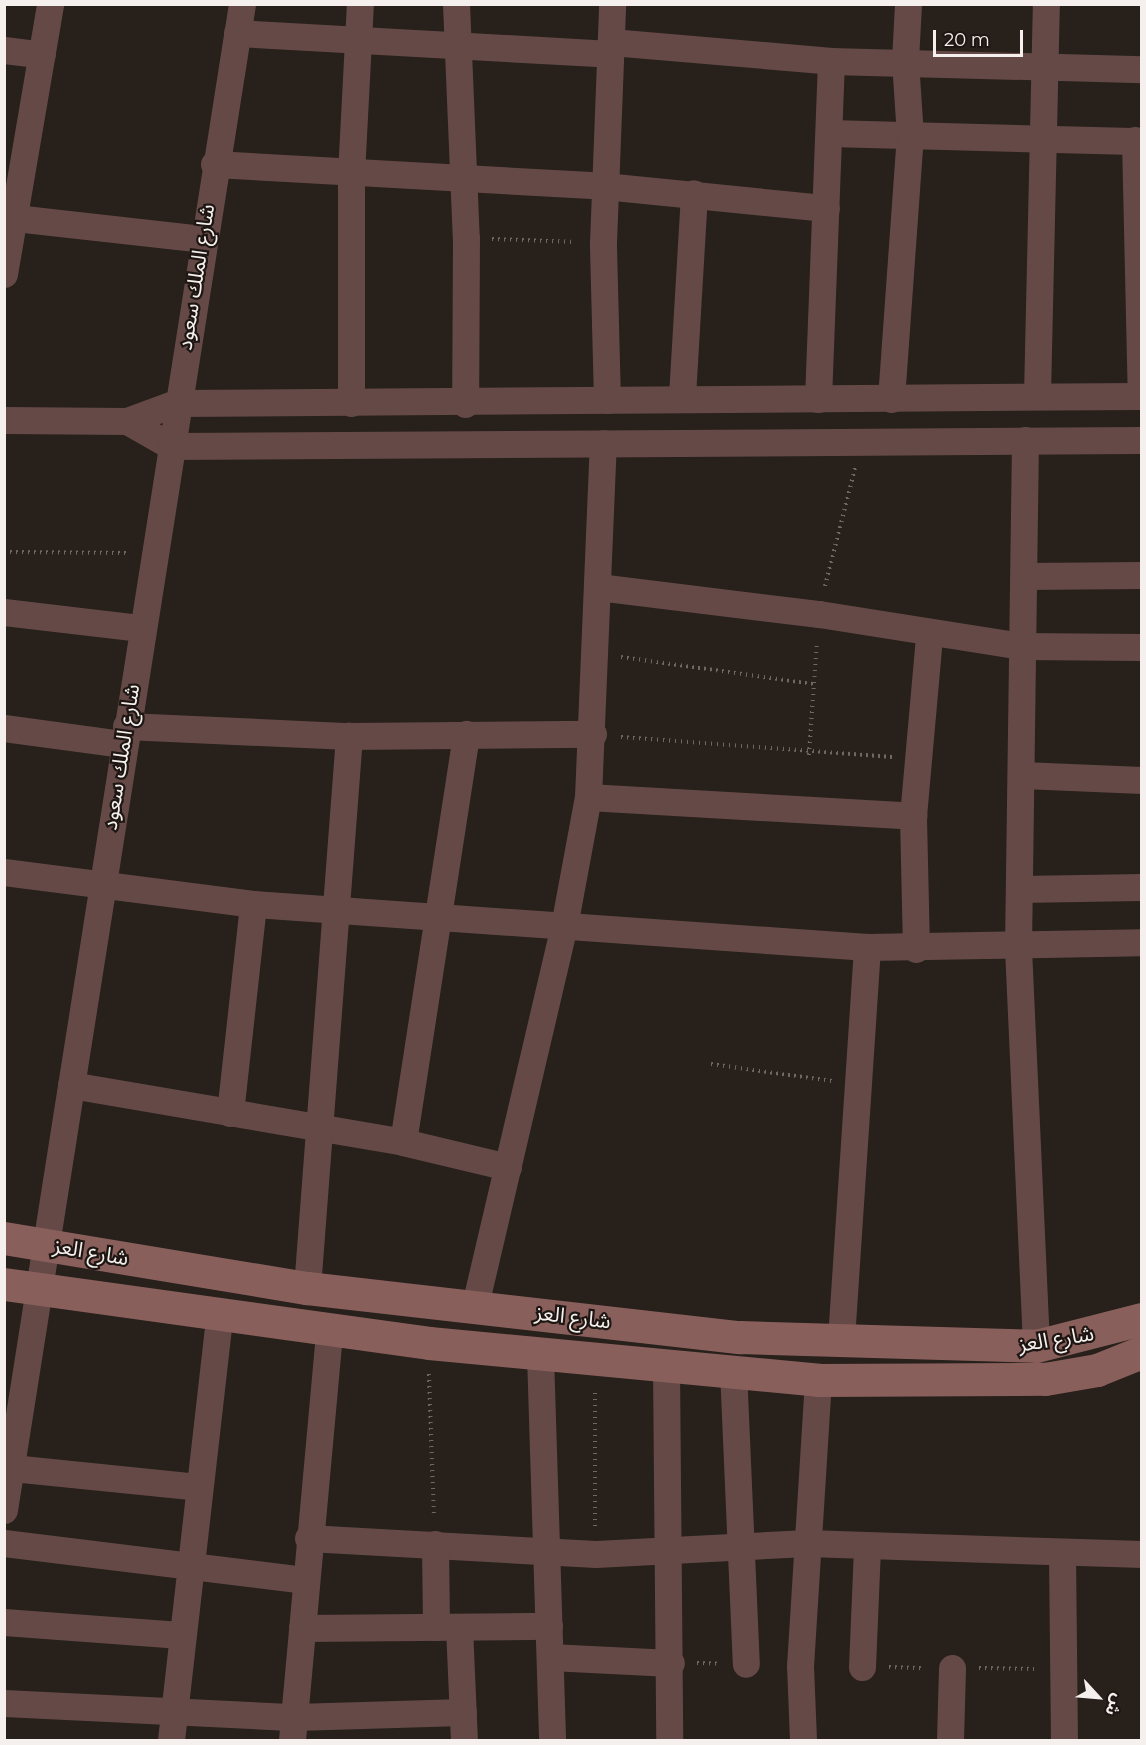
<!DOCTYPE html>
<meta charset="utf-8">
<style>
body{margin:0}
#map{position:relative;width:1146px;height:1745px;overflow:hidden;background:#27201b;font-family:Montserrat,"Noto Sans Arabic",sans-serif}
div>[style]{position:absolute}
.path>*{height:4px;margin-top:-2px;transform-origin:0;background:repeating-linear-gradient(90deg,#6e6864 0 1.5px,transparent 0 6px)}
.street>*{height:27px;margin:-13.5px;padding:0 13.5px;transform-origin:13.5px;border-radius:13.5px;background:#644947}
.secondary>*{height:33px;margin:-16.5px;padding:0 16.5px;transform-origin:16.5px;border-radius:16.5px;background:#895f5c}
span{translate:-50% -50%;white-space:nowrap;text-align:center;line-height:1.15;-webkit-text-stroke:4.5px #1d1612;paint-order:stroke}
.street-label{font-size:21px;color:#f5f0ed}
.frame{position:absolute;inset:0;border:6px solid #f5f0ed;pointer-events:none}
.north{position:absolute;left:1068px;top:1667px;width:60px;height:60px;-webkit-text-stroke:4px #1d1612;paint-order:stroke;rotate:116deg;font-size:16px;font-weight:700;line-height:24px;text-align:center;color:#f5f0ed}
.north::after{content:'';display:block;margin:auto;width:21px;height:27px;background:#f5f0ed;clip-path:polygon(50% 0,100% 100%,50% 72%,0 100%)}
.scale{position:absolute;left:933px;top:30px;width:90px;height:27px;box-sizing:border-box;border:3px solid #f5f0ed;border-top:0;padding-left:8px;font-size:18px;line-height:21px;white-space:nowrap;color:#f5f0ed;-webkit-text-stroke:4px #1d1612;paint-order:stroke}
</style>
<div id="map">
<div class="path">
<i style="left:492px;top:239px;width:83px;rotate:2.1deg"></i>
<i style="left:4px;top:552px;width:124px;rotate:0.5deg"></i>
<i style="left:825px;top:586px;width:122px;rotate:-75.7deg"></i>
<i style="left:621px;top:657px;width:195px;rotate:8deg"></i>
<i style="left:621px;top:737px;width:272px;rotate:4.2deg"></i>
<i style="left:809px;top:755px;width:114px;rotate:-86deg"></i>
<i style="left:711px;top:1064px;width:122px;rotate:8deg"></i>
<i style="left:429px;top:1374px;width:142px;rotate:88deg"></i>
<i style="left:595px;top:1526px;width:136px;rotate:-90deg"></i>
<i style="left:697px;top:1663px;width:23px;rotate:2deg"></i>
<i style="left:889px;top:1667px;width:34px;rotate:2deg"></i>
<i style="left:979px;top:1668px;width:55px;rotate:1deg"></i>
</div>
<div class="street">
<i style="left:456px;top:4px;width:234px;rotate:87.6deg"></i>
<i style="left:466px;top:238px;width:166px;rotate:90.3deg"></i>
<i style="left:237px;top:33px;width:374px;rotate:3.2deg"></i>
<i style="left:611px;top:42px;width:221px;rotate:4.9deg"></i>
<i style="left:831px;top:61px;width:311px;rotate:1.5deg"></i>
<i style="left:4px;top:50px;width:38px;rotate:7deg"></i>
<i style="left:829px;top:133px;width:313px;rotate:1.5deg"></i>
<i style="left:1135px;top:140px;width:256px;rotate:88.7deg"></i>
<i style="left:214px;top:164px;width:391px;rotate:3.2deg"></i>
<i style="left:604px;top:186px;width:223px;rotate:5.7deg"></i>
<i style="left:15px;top:218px;width:188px;rotate:6.4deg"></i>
<i style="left:4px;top:274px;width:274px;rotate:-80.3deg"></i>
<i style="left:1037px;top:395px;width:391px;rotate:-88.7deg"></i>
<i style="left:682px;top:396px;width:203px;rotate:-86.6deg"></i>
<i style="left:818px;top:399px;width:338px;rotate:-87.8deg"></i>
<i style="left:891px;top:399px;width:264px;rotate:-85.9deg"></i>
<i style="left:910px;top:136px;width:76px;rotate:-93.8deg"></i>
<i style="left:905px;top:60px;width:56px;rotate:-86.9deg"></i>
<i style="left:607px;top:400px;width:157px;rotate:-91.5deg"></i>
<i style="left:603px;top:243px;width:239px;rotate:-87.8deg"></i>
<i style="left:351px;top:403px;width:229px;rotate:-90deg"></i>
<i style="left:351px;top:174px;width:170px;rotate:-87deg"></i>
<i style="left:4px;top:420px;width:123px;rotate:0.5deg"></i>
<i style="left:127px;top:421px;width:52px;rotate:-20.2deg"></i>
<i style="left:176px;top:403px;width:966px;rotate:-0.42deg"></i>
<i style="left:127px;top:421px;width:51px;rotate:29.6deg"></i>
<i style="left:171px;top:446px;width:971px;rotate:-0.35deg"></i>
<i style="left:1025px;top:440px;width:508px;rotate:90.79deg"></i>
<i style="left:1018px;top:948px;width:398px;rotate:87.4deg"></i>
<i style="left:1025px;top:576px;width:117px;rotate:-0.5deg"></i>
<i style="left:598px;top:587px;width:223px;rotate:7deg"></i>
<i style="left:819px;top:614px;width:205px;rotate:9deg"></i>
<i style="left:1021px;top:646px;width:121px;rotate:0.5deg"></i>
<i style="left:4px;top:612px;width:138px;rotate:6.7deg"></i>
<i style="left:126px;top:726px;width:223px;rotate:2.6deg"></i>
<i style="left:349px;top:736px;width:244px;rotate:-0.5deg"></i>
<i style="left:4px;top:728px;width:120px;rotate:7.7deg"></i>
<i style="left:1022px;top:775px;width:120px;rotate:2.4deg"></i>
<i style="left:588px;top:797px;width:326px;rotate:3.3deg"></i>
<i style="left:4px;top:872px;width:251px;rotate:7.3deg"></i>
<i style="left:253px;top:904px;width:616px;rotate:4.01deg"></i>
<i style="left:867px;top:947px;width:275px;rotate:-1deg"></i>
<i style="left:1019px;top:889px;width:123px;rotate:-0.9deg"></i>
<i style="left:916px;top:949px;width:133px;rotate:-91.3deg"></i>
<i style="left:913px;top:816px;width:182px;rotate:-84.9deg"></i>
<i style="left:71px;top:1085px;width:337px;rotate:9.7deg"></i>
<i style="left:403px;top:1142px;width:413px;rotate:-81.2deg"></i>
<i style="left:230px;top:1113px;width:210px;rotate:-83.7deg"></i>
<i style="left:403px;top:1142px;width:108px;rotate:13.4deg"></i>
<i style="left:307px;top:1288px;width:554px;rotate:-85.65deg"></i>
<i style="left:475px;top:1305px;width:389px;rotate:-76.8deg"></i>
<i style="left:564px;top:926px;width:131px;rotate:-79.5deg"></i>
<i style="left:588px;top:797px;width:354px;rotate:-87.6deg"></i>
<i style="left:841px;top:1339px;width:393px;rotate:-86.2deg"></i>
<i style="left:540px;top:1355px;width:385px;rotate:88.2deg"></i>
<i style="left:666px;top:1366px;width:374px;rotate:89.5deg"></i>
<i style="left:733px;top:1370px;width:294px;rotate:87.5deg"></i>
<i style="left:12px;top:1468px;width:187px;rotate:5.8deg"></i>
<i style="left:4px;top:1510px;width:1525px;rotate:-81.02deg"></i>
<i style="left:308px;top:1538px;width:288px;rotate:3.2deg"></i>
<i style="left:596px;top:1554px;width:211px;rotate:-3deg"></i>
<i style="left:807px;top:1543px;width:335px;rotate:1.9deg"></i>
<i style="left:4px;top:1543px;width:304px;rotate:7deg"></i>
<i style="left:435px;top:1544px;width:83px;rotate:89.3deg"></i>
<i style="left:1062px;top:1553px;width:187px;rotate:89.4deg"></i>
<i style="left:4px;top:1622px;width:177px;rotate:4.2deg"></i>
<i style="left:459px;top:1627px;width:113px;rotate:87.5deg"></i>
<i style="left:302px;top:1628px;width:247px;rotate:-0.5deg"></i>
<i style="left:550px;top:1657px;width:121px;rotate:2.8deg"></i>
<i style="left:862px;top:1667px;width:121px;rotate:-87.6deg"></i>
<i style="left:4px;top:1703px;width:291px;rotate:2.8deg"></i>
<i style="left:295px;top:1717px;width:168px;rotate:-1.7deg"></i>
<i style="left:171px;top:1740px;width:426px;rotate:-83.5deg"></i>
<i style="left:292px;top:1740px;width:412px;rotate:-84.8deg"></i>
<i style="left:803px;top:1740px;width:74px;rotate:-92.3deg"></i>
<i style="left:800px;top:1666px;width:287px;rotate:-86.4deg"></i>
<i style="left:950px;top:1740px;width:72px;rotate:-88.4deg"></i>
</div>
<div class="secondary">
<i style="left:4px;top:1238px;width:307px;rotate:9.4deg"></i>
<i style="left:307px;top:1288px;width:436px;rotate:6.5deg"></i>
<i style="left:740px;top:1337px;width:296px;rotate:1.7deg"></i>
<i style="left:1036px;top:1346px;width:109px;rotate:-14.3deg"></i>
<i style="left:4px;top:1284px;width:429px;rotate:7.9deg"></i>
<i style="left:429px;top:1343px;width:391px;rotate:5.4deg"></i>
<i style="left:818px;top:1380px;width:227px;rotate:-0.3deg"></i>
<i style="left:1045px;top:1379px;width:53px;rotate:-9.8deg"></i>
<i style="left:1097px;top:1370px;width:48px;rotate:-21.8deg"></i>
</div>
<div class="street-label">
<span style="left:196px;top:277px;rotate:-81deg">شارع الملك سعود</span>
<span style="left:121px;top:757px;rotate:-81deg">شارع الملك سعود</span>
<span style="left:91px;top:1252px;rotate:10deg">شارع العز</span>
<span style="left:573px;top:1317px;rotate:7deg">شارع العز</span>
<span style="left:1056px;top:1339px;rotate:-9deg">شارع العز</span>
</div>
<div class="frame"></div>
<div class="north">ش</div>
<div class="scale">20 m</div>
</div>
